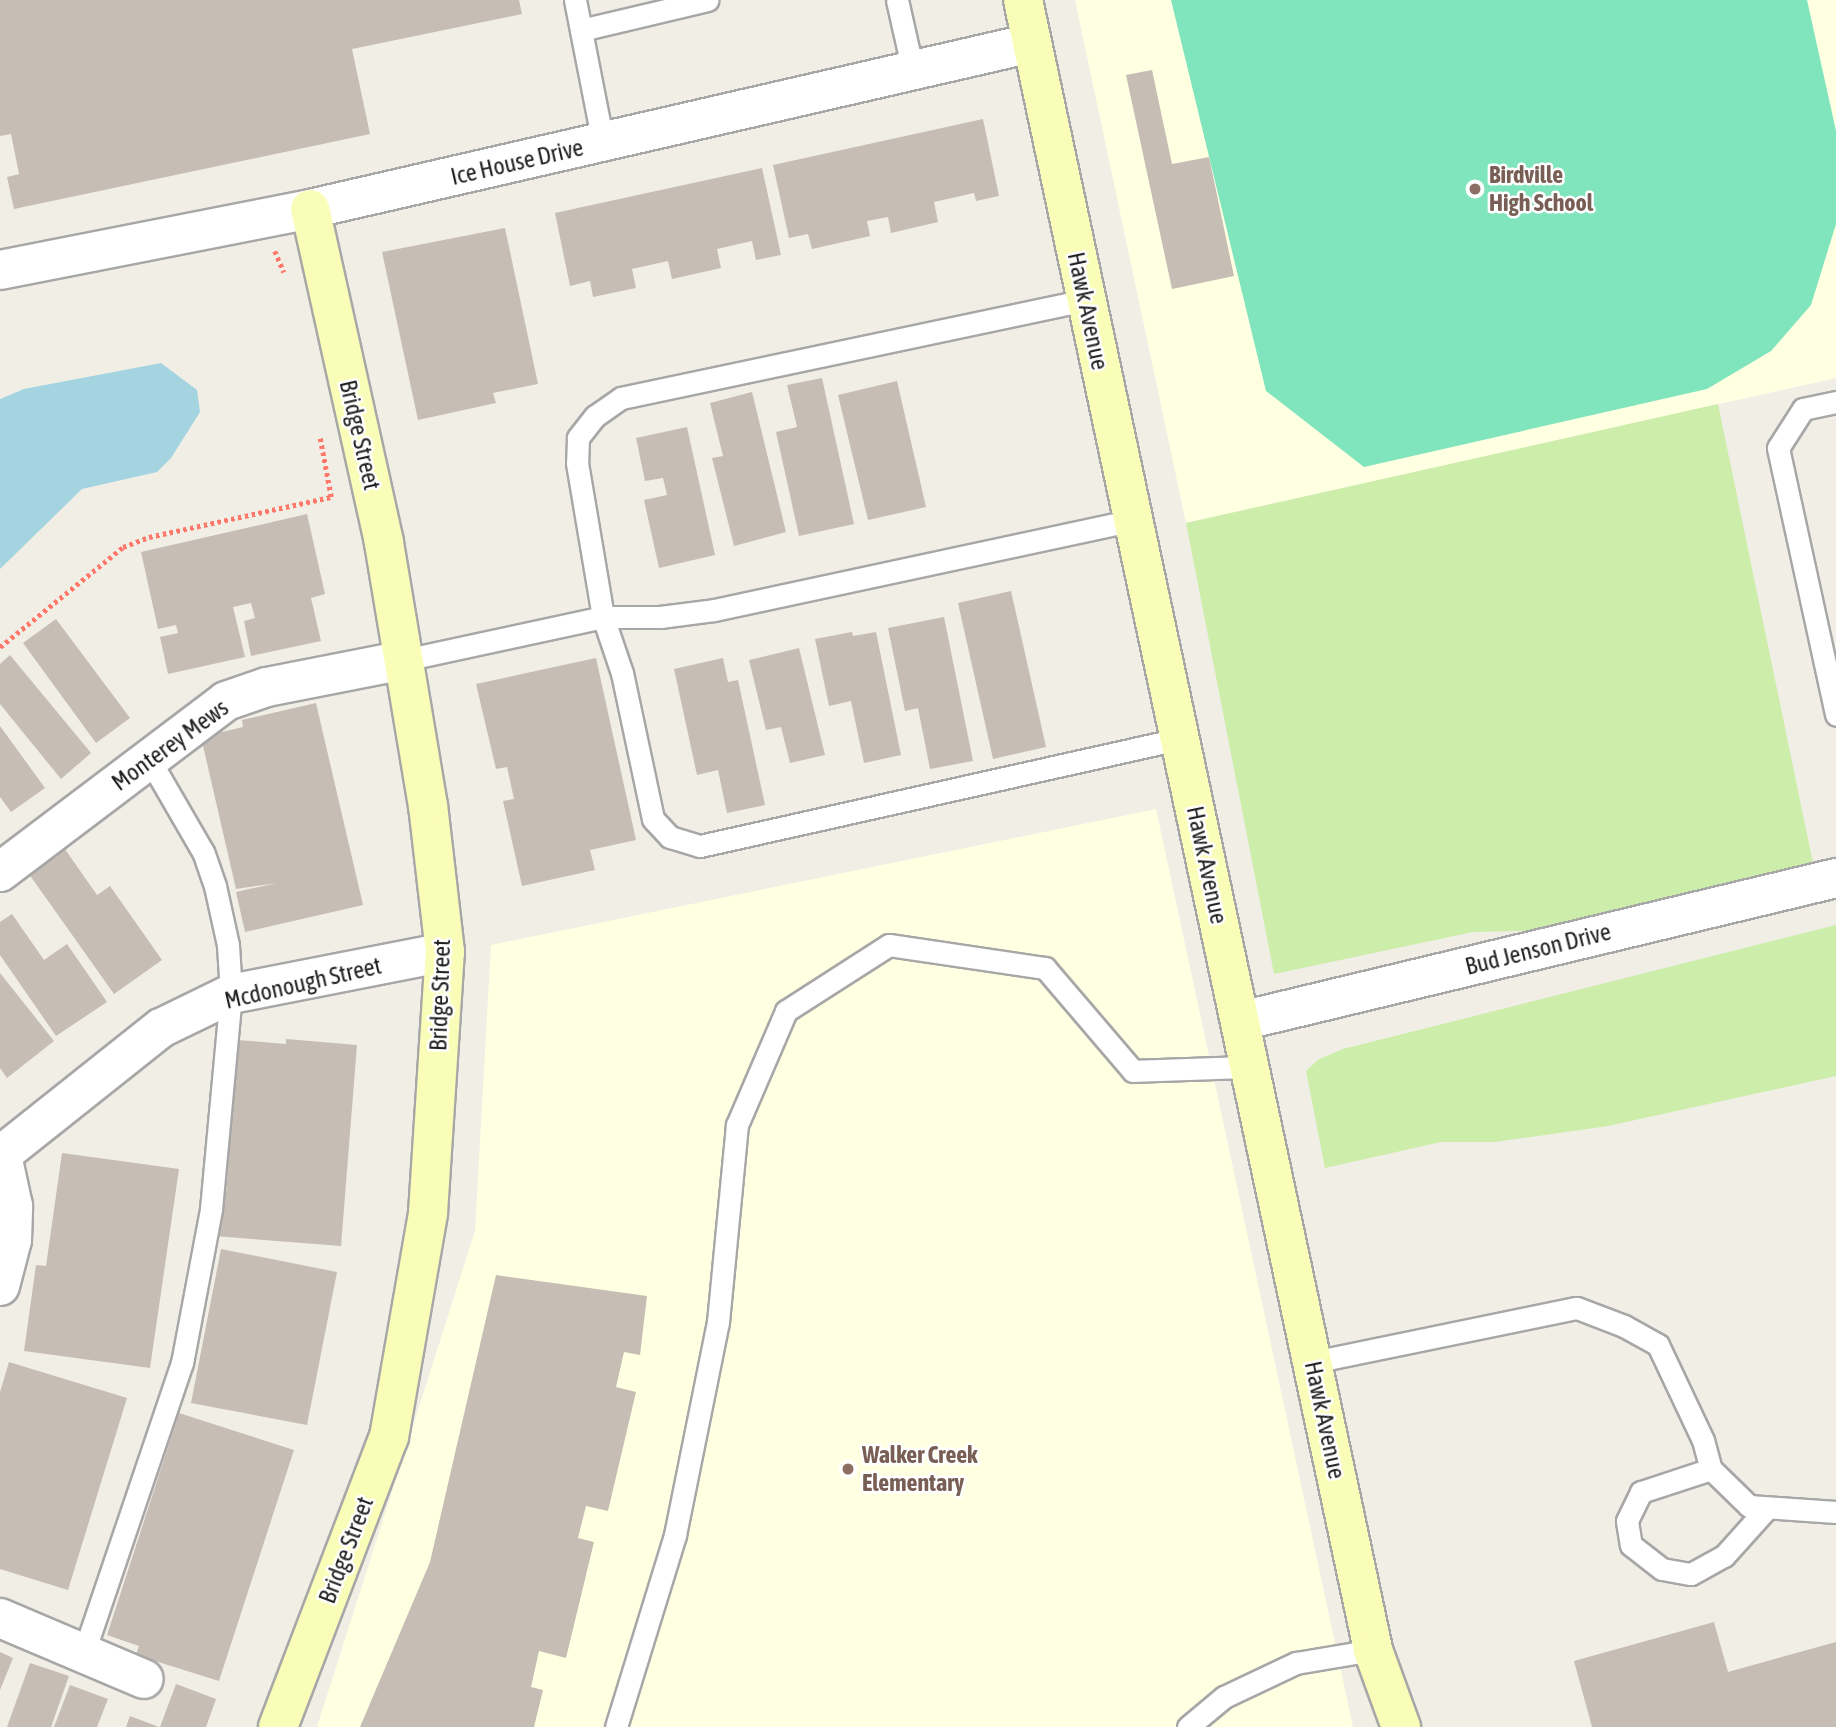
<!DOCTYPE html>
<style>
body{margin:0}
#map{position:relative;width:1836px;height:1727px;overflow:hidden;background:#f1eee6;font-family:"Asap Condensed",sans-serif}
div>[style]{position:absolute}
.education>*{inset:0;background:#ffffe2}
.grass>*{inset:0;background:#cea}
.pitch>*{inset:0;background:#80e4bd}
.water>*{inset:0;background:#a5d4e1}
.building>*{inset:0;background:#c6bdb5}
.path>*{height:4.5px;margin-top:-2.25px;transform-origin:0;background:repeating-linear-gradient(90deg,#ff786a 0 3.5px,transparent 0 7px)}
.roads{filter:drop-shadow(2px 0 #a7a7a7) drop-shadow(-2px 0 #a7a7a7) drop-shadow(0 2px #a7a7a7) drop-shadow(0 -2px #a7a7a7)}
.lane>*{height:21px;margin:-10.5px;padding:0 10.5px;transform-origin:10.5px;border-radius:10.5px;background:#fff}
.street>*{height:38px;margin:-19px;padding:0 19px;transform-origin:19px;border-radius:19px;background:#fff}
.secondary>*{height:38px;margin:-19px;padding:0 19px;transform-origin:19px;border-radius:19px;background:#fafdb8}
.dots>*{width:19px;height:19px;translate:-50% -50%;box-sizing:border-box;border:4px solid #fff;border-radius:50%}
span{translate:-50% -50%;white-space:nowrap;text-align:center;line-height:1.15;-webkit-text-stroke:5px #fff;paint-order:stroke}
.street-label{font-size:24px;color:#202020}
.education-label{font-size:24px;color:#785e54;font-weight:700}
.left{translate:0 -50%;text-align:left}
</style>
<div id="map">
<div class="education">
<i style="clip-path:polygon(1075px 0,1836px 0,1836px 378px,1186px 523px)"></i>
<i style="clip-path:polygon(1156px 809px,1353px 1727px,317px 1727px,475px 1231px,491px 945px)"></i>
</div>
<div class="grass">
<i style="clip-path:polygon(1718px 404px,1813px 863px,1564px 930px,1473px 932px,1274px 974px,1186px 523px)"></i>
<i style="clip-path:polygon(1836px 925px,1836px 1076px,1608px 1126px,1495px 1142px,1441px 1142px,1325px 1168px,1306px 1071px,1319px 1059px,1343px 1049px)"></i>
</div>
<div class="pitch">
<i style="clip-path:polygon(1171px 0,1807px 0,1836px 131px,1836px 224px,1811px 305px,1771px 351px,1707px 389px,1364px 467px,1266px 391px)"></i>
</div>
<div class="water">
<i style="clip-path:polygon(161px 363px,197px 390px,200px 412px,171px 458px,157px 472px,82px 489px,0 569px,0 399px,24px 389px)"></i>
</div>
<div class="building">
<i style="clip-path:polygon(0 0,519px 0,522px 14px,352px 49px,370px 134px,14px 209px,7px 177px,19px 174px,11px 134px,0 136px)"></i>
<i style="clip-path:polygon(1152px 70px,1172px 164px,1209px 157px,1234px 276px,1172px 289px,1126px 75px)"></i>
<i style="clip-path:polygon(983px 119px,999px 196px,976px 201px,974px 193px,934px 202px,938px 222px,891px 233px,888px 217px,867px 221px,870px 236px,812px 249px,808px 234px,789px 238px,773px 165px)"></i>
<i style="clip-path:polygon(762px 168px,781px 255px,756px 260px,752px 241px,717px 249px,721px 268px,672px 279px,668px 261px,632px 269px,636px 288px,593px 297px,590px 281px,570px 286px,555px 213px)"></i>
<i style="clip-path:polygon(505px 228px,538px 384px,493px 393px,496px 403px,418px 420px,382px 252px)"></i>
<i style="clip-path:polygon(822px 378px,854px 524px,799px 536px,776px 432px,797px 427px,787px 385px)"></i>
<i style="clip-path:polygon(897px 381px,926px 507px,868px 520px,838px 395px)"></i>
<i style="clip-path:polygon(752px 392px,786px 532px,734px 546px,712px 458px,723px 456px,710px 403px)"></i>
<i style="clip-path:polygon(687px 427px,715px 555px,659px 568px,644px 500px,667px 495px,663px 478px,645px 481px,636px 438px)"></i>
<i style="clip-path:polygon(307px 514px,325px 594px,311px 598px,321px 641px,251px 656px,244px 621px,255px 618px,251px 603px,233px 607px,245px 657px,168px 674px,160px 637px,178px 633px,176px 625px,158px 629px,141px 552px)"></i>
<i style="clip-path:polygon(1011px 591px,1046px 747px,993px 759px,958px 603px)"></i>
<i style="clip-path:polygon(944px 617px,973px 761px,930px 769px,918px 708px,905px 711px,888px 628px)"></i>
<i style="clip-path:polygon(56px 619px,130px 718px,96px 743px,23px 643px)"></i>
<i style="clip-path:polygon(852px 632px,853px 636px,876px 632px,901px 755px,864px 763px,851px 701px,829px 706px,815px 639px)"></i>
<i style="clip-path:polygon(799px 648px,825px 755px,790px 763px,781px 727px,766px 730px,749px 660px)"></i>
<i style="clip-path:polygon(10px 655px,91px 753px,61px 779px,0 704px,0 664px)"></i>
<i style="clip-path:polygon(596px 658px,636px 840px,590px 850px,595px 870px,522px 886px,503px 801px,514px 799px,507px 767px,496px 769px,476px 684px)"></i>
<i style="clip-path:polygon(723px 658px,728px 682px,738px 680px,765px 805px,727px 813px,718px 770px,697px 775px,674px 669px)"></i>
<i style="clip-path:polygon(316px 703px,363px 905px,245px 932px,236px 892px,277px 883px,236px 889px,201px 737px,243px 727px,242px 720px)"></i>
<i style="clip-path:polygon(0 726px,45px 788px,11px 812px,0 797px)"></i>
<i style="clip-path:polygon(60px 842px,97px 895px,110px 886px,162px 960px,114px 994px,24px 867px)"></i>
<i style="clip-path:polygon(12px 914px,44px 960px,67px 944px,107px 1002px,56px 1036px,0 955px,0 922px)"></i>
<i style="clip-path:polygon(0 973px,54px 1041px,7px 1078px,0 1068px)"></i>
<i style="clip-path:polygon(286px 1039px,357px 1045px,341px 1246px,214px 1236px,217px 1193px,226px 1193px,238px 1040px,286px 1044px)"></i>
<i style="clip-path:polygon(62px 1153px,179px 1169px,150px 1368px,24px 1351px,36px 1265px,46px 1266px)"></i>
<i style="clip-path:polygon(221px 1249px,337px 1272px,307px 1425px,191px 1403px)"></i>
<i style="clip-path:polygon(496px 1275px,647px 1296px,640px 1355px,624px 1352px,616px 1387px,636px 1392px,608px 1511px,586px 1506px,578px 1538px,594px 1542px,566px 1658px,539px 1651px,531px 1687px,543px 1690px,534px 1727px,360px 1727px,430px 1562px)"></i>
<i style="clip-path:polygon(9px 1362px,127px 1398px,68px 1590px,0 1569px,0 1392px)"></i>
<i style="clip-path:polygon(179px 1413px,294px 1450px,219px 1681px,136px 1655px,139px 1646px,107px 1635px)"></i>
<i style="clip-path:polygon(1714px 1622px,1728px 1672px,1836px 1642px,1836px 1727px,1592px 1727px,1574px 1661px)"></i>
<i style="clip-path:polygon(0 1652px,13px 1658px,0 1690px)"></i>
<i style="clip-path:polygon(30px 1663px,69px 1676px,51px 1727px,7px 1727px)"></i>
<i style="clip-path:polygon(176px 1684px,216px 1699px,206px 1727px,160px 1727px)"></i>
<i style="clip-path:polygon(70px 1685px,108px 1699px,97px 1727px,54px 1727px)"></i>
<i style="clip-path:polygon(130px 1716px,159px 1727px,126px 1727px)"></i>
</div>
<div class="path">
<i style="left:275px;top:251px;width:23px;rotate:67deg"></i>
<i style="left:0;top:647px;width:159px;rotate:-39.1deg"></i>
<i style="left:123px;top:547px;width:28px;rotate:-21deg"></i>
<i style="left:149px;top:537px;width:186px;rotate:-12.4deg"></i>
<i style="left:331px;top:497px;width:60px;rotate:-100.6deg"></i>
</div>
<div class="roads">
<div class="lane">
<i style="left:575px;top:0;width:146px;rotate:78.9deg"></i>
<i style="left:897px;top:0;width:73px;rotate:77.3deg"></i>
<i style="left:581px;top:30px;width:130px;rotate:-13.3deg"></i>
<i style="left:1086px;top:300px;width:475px;rotate:168.1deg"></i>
<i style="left:621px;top:398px;width:32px;rotate:145deg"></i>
<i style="left:595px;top:416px;width:28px;rotate:128deg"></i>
<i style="left:578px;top:438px;width:25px;rotate:92deg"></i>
<i style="left:577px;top:463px;width:156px;rotate:80.4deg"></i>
<i style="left:603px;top:617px;width:59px;rotate:71.3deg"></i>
<i style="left:622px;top:673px;width:149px;rotate:78deg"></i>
<i style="left:653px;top:819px;width:25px;rotate:47deg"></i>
<i style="left:670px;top:837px;width:31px;rotate:17deg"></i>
<i style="left:700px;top:846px;width:492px;rotate:-12.6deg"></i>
<i style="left:1836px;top:402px;width:34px;rotate:168deg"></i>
<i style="left:1803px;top:409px;width:46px;rotate:122.7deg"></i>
<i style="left:1778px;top:448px;width:273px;rotate:77.7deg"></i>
<i style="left:404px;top:660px;width:204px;rotate:-12.2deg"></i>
<i style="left:603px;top:617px;width:57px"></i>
<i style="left:660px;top:617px;width:54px;rotate:-7.4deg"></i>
<i style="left:714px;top:610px;width:429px;rotate:-12.1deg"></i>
<i style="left:1313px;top:1362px;width:269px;rotate:-11.6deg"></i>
<i style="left:1577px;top:1308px;width:50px;rotate:21deg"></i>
<i style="left:1624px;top:1326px;width:39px;rotate:29deg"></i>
<i style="left:1658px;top:1345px;width:105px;rotate:64.7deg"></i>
<i style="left:1703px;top:1440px;width:30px;rotate:75deg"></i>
<i style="left:1711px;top:1469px;width:53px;rotate:44.2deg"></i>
<i style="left:1749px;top:1506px;width:87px;rotate:3.9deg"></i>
<i style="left:1711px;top:1469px;width:74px;rotate:161.8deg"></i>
<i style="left:1641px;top:1492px;width:32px;rotate:116deg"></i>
<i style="left:1627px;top:1521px;width:24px;rotate:81deg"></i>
<i style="left:1631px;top:1545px;width:39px;rotate:38deg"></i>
<i style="left:1662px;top:1569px;width:29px;rotate:10deg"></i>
<i style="left:1691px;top:1574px;width:38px;rotate:-29deg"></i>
<i style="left:1724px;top:1556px;width:64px;rotate:-48.1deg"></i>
<i style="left:83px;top:1655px;width:308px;rotate:-71.3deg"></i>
<i style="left:182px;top:1363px;width:157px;rotate:-79.3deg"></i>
<i style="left:211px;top:1209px;width:216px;rotate:-84.7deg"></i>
<i style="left:231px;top:994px;width:49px;rotate:-93.5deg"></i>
<i style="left:228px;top:945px;width:60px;rotate:-102.4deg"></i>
<i style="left:215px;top:886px;width:36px;rotate:-109deg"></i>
<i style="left:203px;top:852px;width:110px;rotate:-120.1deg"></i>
<i style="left:616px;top:1727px;width:201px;rotate:-72.9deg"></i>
<i style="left:675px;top:1535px;width:217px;rotate:-78.6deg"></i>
<i style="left:718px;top:1322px;width:198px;rotate:-84.5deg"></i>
<i style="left:737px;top:1125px;width:124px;rotate:-66.7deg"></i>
<i style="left:786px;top:1011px;width:122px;rotate:-32.7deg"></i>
<i style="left:889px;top:945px;width:158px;rotate:8.4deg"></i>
<i style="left:1045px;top:968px;width:135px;rotate:49.5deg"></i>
<i style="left:1133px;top:1071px;width:117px;rotate:-2deg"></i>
<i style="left:1188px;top:1727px;width:47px;rotate:-39.8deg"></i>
<i style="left:1224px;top:1697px;width:80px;rotate:-25.3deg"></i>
<i style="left:1296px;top:1663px;width:78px;rotate:-9.6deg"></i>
</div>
<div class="street">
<i style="left:0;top:270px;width:316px;rotate:-11.1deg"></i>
<i style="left:310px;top:209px;width:741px;rotate:-12.95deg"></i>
<i style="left:0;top:872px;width:283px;rotate:-37.1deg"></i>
<i style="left:226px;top:701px;width:43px;rotate:-18.9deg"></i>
<i style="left:267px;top:687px;width:140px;rotate:-11.1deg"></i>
<i style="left:1241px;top:1021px;width:612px;rotate:-13.51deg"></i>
<i style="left:0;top:1156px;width:206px;rotate:-38.5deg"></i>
<i style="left:161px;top:1028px;width:78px;rotate:-25.9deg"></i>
<i style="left:231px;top:994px;width:218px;rotate:-11.1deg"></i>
<i style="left:0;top:1286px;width:48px;rotate:-75.4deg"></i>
<i style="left:12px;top:1240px;width:34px;rotate:-88deg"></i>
<i style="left:13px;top:1206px;width:52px;rotate:-102.2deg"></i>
<i style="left:0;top:1618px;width:156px;rotate:23deg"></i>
</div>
<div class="secondary">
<i style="left:1023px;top:0;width:1687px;rotate:78.02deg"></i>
<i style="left:1373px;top:1650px;width:82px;rotate:70deg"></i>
<i style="left:278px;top:1727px;width:311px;rotate:-69.1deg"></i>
<i style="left:389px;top:1437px;width:227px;rotate:-80.1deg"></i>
<i style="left:428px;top:1213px;width:262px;rotate:-86.3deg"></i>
<i style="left:445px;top:952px;width:147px;rotate:-96.6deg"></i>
<i style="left:428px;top:806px;width:268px;rotate:-99.5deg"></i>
<i style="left:384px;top:542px;width:341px;rotate:-102.5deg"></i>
</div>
</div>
<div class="dots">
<i style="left:1475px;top:189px;background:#8d6e63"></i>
<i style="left:848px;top:1469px;background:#8d6e63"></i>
</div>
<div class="street-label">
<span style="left:517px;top:162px;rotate:-13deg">Ice House Drive</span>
<span style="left:1088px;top:311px;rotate:78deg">Hawk Avenue</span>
<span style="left:360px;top:435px;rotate:77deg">Bridge Street</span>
<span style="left:170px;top:745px;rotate:-36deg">Monterey Mews</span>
<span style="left:1207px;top:865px;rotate:78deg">Hawk Avenue</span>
<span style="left:1538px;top:949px;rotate:-14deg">Bud Jenson Drive</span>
<span style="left:303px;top:983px;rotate:-13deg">Mcdonough Street</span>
<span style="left:440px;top:995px;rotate:-88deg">Bridge Street</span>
<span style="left:1325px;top:1420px;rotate:78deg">Hawk Avenue</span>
<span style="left:346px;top:1550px;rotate:-69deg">Bridge Street</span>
</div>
<div class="education-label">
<span class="left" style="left:1489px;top:189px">Birdville<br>High School</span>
<span class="left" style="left:862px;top:1469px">Walker Creek<br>Elementary</span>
</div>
</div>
